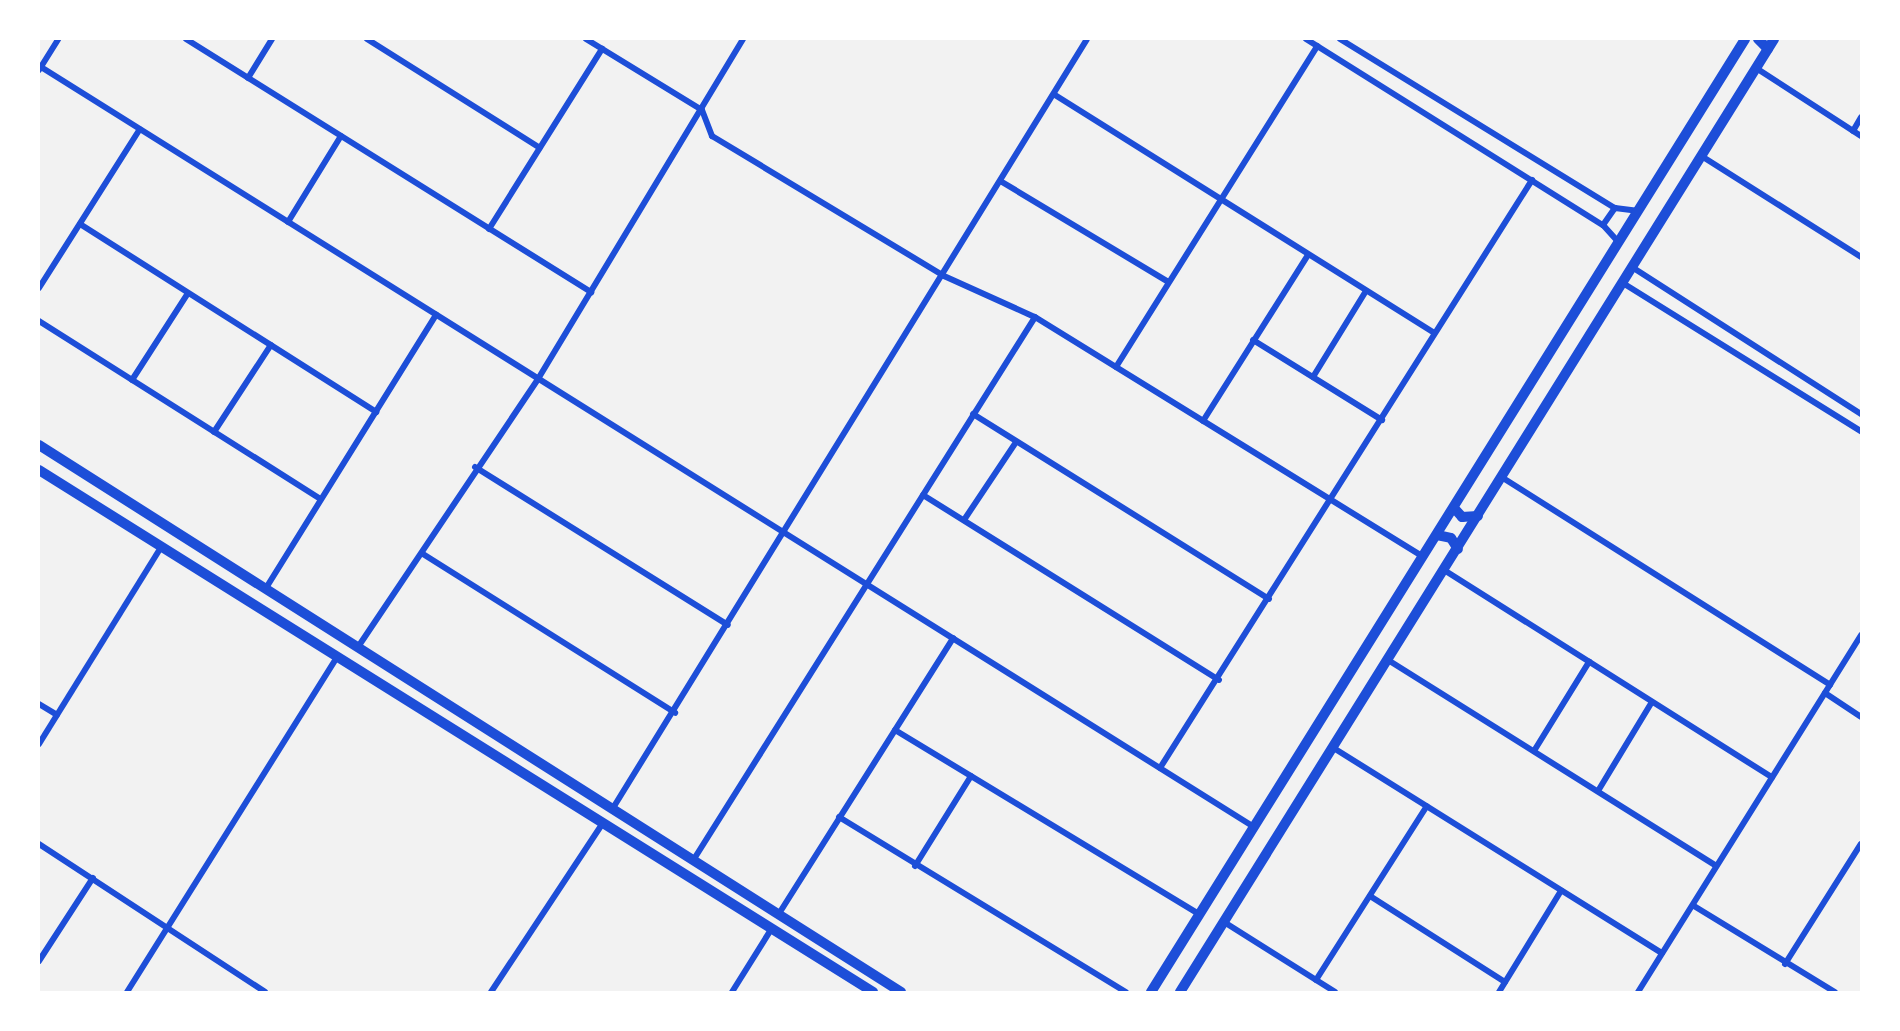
<!DOCTYPE html>
<style>
body{margin:0}
#map{position:relative;width:1900px;height:1031px;overflow:hidden;background:#f2f2f2;font-family:Raleway,sans-serif}
div>[style]{position:absolute}
.minor>*{height:6px;margin:-3px;padding:0 3px;transform-origin:3px;border-radius:3px;background:#1d4ed8}
.tertiary>*{height:10px;margin:-5px;padding:0 5px;transform-origin:5px;border-radius:5px;background:#1d4ed8}
span{translate:-50% -50%;white-space:nowrap;text-align:center;line-height:1.15;-webkit-text-stroke:6px #fff;paint-order:stroke}
.frame{position:absolute;inset:0;border:40px solid #fff;pointer-events:none}
</style>
<div id="map">
<div class="minor">
<i style="left:186px;top:39px;width:478px;rotate:32deg"></i>
<i style="left:367px;top:39px;width:204px;rotate:32.2deg"></i>
<i style="left:586px;top:39px;width:136px;rotate:31.5deg"></i>
<i style="left:702px;top:110px;width:28px;rotate:69deg"></i>
<i style="left:712px;top:136px;width:271px;rotate:31.1deg"></i>
<i style="left:944px;top:276px;width:100px;rotate:24.3deg"></i>
<i style="left:1035px;top:317px;width:456px;rotate:31.7deg"></i>
<i style="left:1306px;top:39px;width:350px;rotate:32.1deg"></i>
<i style="left:1603px;top:225px;width:24px;rotate:48deg"></i>
<i style="left:1340px;top:39px;width:323px;rotate:31.6deg"></i>
<i style="left:1615px;top:208px;width:24px;rotate:7deg"></i>
<i style="left:41px;top:67px;width:1431px;rotate:32.07deg"></i>
<i style="left:1756px;top:68px;width:125px;rotate:32.9deg"></i>
<i style="left:39px;top:70px;width:36px;rotate:-58deg"></i>
<i style="left:248px;top:78px;width:46px;rotate:-58.4deg"></i>
<i style="left:1055px;top:95px;width:446px;rotate:32.1deg"></i>
<i style="left:1853px;top:131px;width:16px;rotate:-60deg"></i>
<i style="left:1703px;top:157px;width:187px;rotate:32.3deg"></i>
<i style="left:1002px;top:182px;width:192px;rotate:31deg"></i>
<i style="left:288px;top:222px;width:101px;rotate:-58.4deg"></i>
<i style="left:80px;top:224px;width:351px;rotate:32.4deg"></i>
<i style="left:1603px;top:225px;width:21px;rotate:-55deg"></i>
<i style="left:489px;top:229px;width:213px;rotate:-57.9deg"></i>
<i style="left:1635px;top:269px;width:269px;rotate:32.7deg"></i>
<i style="left:1626px;top:285px;width:277px;rotate:31.9deg"></i>
<i style="left:39px;top:288px;width:188px;rotate:-57.6deg"></i>
<i style="left:39px;top:321px;width:333px;rotate:32.3deg"></i>
<i style="left:1253px;top:340px;width:152px;rotate:31.8deg"></i>
<i style="left:1116px;top:367px;width:379px;rotate:-57.9deg"></i>
<i style="left:1313px;top:377px;width:101px;rotate:-58.4deg"></i>
<i style="left:132px;top:380px;width:103px;rotate:-57.2deg"></i>
<i style="left:973px;top:414px;width:349px;rotate:32deg"></i>
<i style="left:1203px;top:421px;width:196px;rotate:-57.7deg"></i>
<i style="left:214px;top:432px;width:104px;rotate:-56.8deg"></i>
<i style="left:475px;top:467px;width:298px;rotate:32deg"></i>
<i style="left:1503px;top:478px;width:387px;rotate:32.3deg"></i>
<i style="left:923px;top:495px;width:349px;rotate:32deg"></i>
<i style="left:964px;top:520px;width:94px;rotate:-56.3deg"></i>
<i style="left:423px;top:554px;width:298px;rotate:32.2deg"></i>
<i style="left:1444px;top:570px;width:388px;rotate:32.3deg"></i>
<i style="left:266px;top:588px;width:322px;rotate:-58.1deg"></i>
<i style="left:360px;top:644px;width:319px;rotate:-56.1deg"></i>
<i style="left:538px;top:379px;width:397px;rotate:-58.9deg"></i>
<i style="left:1388px;top:660px;width:387px;rotate:32.1deg"></i>
<i style="left:1825px;top:693px;width:43px;rotate:33.7deg"></i>
<i style="left:39px;top:704px;width:21px;rotate:31deg"></i>
<i style="left:895px;top:730px;width:355px;rotate:31.2deg"></i>
<i style="left:39px;top:744px;width:233px;rotate:-58.2deg"></i>
<i style="left:1332px;top:747px;width:389px;rotate:32deg"></i>
<i style="left:1534px;top:751px;width:105px;rotate:-58.3deg"></i>
<i style="left:1160px;top:768px;width:696px;rotate:-57.68deg"></i>
<i style="left:1598px;top:791px;width:104px;rotate:-58.8deg"></i>
<i style="left:613px;top:808px;width:903px;rotate:-58.35deg"></i>
<i style="left:839px;top:817px;width:336px;rotate:31.4deg"></i>
<i style="left:39px;top:844px;width:270px;rotate:33.2deg"></i>
<i style="left:694px;top:859px;width:640px;rotate:-57.82deg"></i>
<i style="left:915px;top:866px;width:106px;rotate:-58.1deg"></i>
<i style="left:1370px;top:896px;width:160px;rotate:32.5deg"></i>
<i style="left:1694px;top:906px;width:165px;rotate:31.4deg"></i>
<i style="left:780px;top:912px;width:324px;rotate:-57.7deg"></i>
<i style="left:1224px;top:922px;width:131px;rotate:32.2deg"></i>
<i style="left:39px;top:961px;width:99px;rotate:-57deg"></i>
<i style="left:1785px;top:964px;width:142px;rotate:-57.7deg"></i>
<i style="left:1316px;top:980px;width:206px;rotate:-57.5deg"></i>
<i style="left:127px;top:992px;width:397px;rotate:-57.9deg"></i>
<i style="left:491px;top:992px;width:203px;rotate:-56.5deg"></i>
<i style="left:732px;top:992px;width:75px;rotate:-58deg"></i>
<i style="left:1499px;top:992px;width:119px;rotate:-58.5deg"></i>
<i style="left:1638px;top:992px;width:421px;rotate:-58deg"></i>
</div>
<div class="tertiary">
<i style="left:1758px;top:39px;width:14px;rotate:45deg"></i>
<i style="left:39px;top:445px;width:1021px;rotate:32.4deg"></i>
<i style="left:39px;top:470px;width:984px;rotate:32.04deg"></i>
<i style="left:1454px;top:508px;width:12px;rotate:48deg"></i>
<i style="left:1462px;top:517px;width:16px;rotate:-4deg"></i>
<i style="left:1437px;top:535px;width:14px;rotate:12deg"></i>
<i style="left:1451px;top:538px;width:13px;rotate:58deg"></i>
<i style="left:1151px;top:992px;width:1123px;rotate:-58.06deg"></i>
<i style="left:1180px;top:992px;width:1123px;rotate:-58.06deg"></i>
</div>
<div class="frame"></div>
</div>
